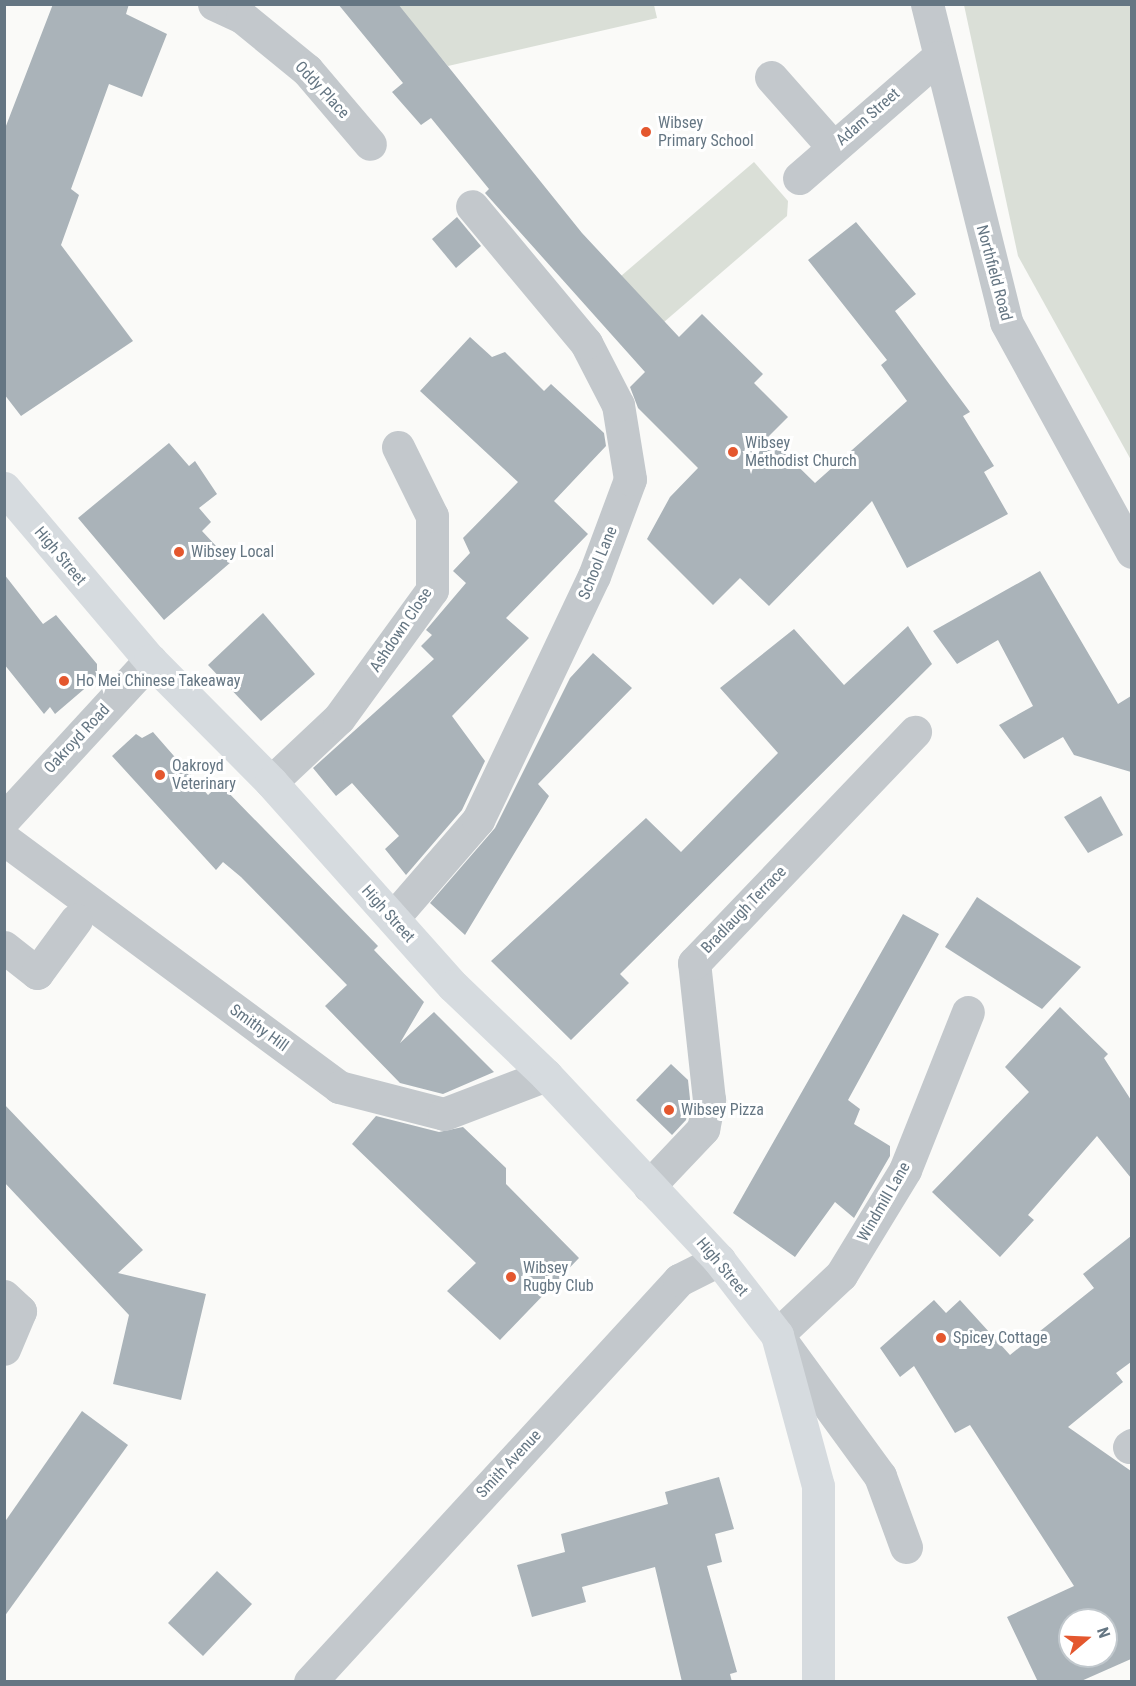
<!DOCTYPE html>
<style>
body{margin:0}
#map{position:relative;width:1136px;height:1686px;overflow:hidden;background:#fafaf8;font-family:"Roboto Condensed",sans-serif}
div>[style]{position:absolute}
.green>*{inset:0;background:#dadfd7}
.building>*{inset:0;background:#aab3b9}
.minor>*{height:33px;margin:-16.5px;padding:0 16.5px;transform-origin:16.5px;border-radius:16.5px;background:#c3c8cc}
.major>*{height:33px;margin:-16.5px;padding:0 16.5px;transform-origin:16.5px;border-radius:16.5px;background:#d6dbdf}
.dots>*{width:16px;height:16px;translate:-50% -50%;box-sizing:border-box;border:3px solid #fff;border-radius:50%}
span{translate:-50% -50%;white-space:nowrap;text-align:center;line-height:1.15;-webkit-text-stroke:6px #fff;paint-order:stroke}
.street-label{font-size:16px;color:#657683}
.poi-label{font-size:16px;color:#657683}
.left{translate:0 -50%;text-align:left}
.frame{position:absolute;inset:0;border:6px solid #657683;pointer-events:none}
.north{position:absolute;left:1058px;top:1608px;width:60px;height:60px;box-sizing:border-box;background:#fff;border:2px solid #c1c8cd;border-radius:50%;rotate:71deg;font-size:16px;font-weight:700;line-height:24px;text-align:center;color:#657683}
.north::after{content:'';display:block;margin:auto;width:21px;height:27px;background:#e4572e;clip-path:polygon(50% 0,100% 100%,50% 72%,0 100%)}
</style>
<div id="map">
<div class="green">
<i style="clip-path:polygon(397px 5px,654px 5px,657px 18px,448px 66px)"></i>
<i style="clip-path:polygon(964px 5px,1131px 5px,1131px 460px,1018px 256px)"></i>
<i style="clip-path:polygon(754px 162px,788px 201px,787px 216px,664px 322px,621px 276px)"></i>
</div>
<div class="building">
<i style="clip-path:polygon(53px 4px,129px 4px,126px 14px,167px 34px,142px 97px,109px 84px,71px 189px,79px 195px,61px 245px,133px 341px,21px 416px,4px 394px,4px 131px)"></i>
<i style="clip-path:polygon(338px 4px,398px 4px,582px 233px,679px 337px,702px 314px,763px 374px,754px 383px,788px 417px,768px 437px,815px 483px,907px 401px,881px 365px,887px 360px,808px 260px,856px 222px,916px 294px,895px 311px,970px 412px,963px 416px,994px 466px,984px 472px,1008px 514px,907px 568px,872px 501px,769px 606px,740px 578px,713px 605px,647px 539px,670px 497px,698px 468px,638px 408px,630px 387px,645px 372px,485px 193px,489px 189px,431px 118px,421px 125px,392px 92px,403px 83px)"></i>
<i style="clip-path:polygon(457px 217px,481px 246px,456px 268px,432px 239px)"></i>
<i style="clip-path:polygon(470px 337px,492px 357px,505px 352px,544px 391px,551px 384px,604px 433px,606px 446px,554px 501px,588px 534px,506px 618px,529px 638px,452px 716px,485px 761px,462px 810px,406px 875px,385px 849px,399px 836px,352px 783px,336px 796px,313px 768px,434px 659px,421px 646px,432px 635px,426px 630px,466px 583px,453px 571px,470px 553px,463px 538px,518px 482px,420px 391px)"></i>
<i style="clip-path:polygon(169px 443px,189px 466px,195px 461px,217px 494px,199px 508px,211px 522px,202px 531px,231px 562px,164px 620px,78px 518px)"></i>
<i style="clip-path:polygon(1040px 571px,1118px 704px,1131px 696px,1131px 772px,1074px 755px,1063px 737px,1024px 759px,999px 725px,1033px 706px,998px 640px,957px 664px,933px 631px)"></i>
<i style="clip-path:polygon(4px 574px,43px 624px,56px 615px,97px 664px,97px 678px,55px 714px,50px 707px,44px 714px,4px 664px)"></i>
<i style="clip-path:polygon(263px 613px,315px 674px,261px 721px,208px 665px)"></i>
<i style="clip-path:polygon(908px 626px,932px 664px,620px 974px,629px 983px,571px 1040px,491px 961px,646px 818px,681px 852px,778px 753px,720px 688px,794px 629px,844px 685px)"></i>
<i style="clip-path:polygon(593px 653px,632px 688px,538px 784px,549px 796px,465px 935px,430px 903px,495px 828px,570px 678px)"></i>
<i style="clip-path:polygon(153px 732px,208px 795px,220px 784px,378px 946px,374px 950px,424px 1002px,400px 1043px,434px 1012px,494px 1072px,443px 1094px,400px 1083px,325px 1006px,347px 985px,241px 877px,223px 862px,216px 870px,112px 756px,136px 734px,142px 738px)"></i>
<i style="clip-path:polygon(1101px 796px,1123px 835px,1088px 853px,1064px 817px)"></i>
<i style="clip-path:polygon(977px 897px,1081px 967px,1042px 1009px,945px 947px)"></i>
<i style="clip-path:polygon(903px 914px,939px 934px,848px 1100px,860px 1109px,854px 1124px,890px 1146px,890px 1156px,854px 1218px,835px 1202px,795px 1257px,733px 1213px)"></i>
<i style="clip-path:polygon(1060px 1007px,1108px 1054px,1104px 1058px,1131px 1100px,1131px 1178px,1097px 1136px,1028px 1215px,1034px 1220px,1000px 1257px,932px 1192px,1029px 1092px,1005px 1067px)"></i>
<i style="clip-path:polygon(671px 1064px,688px 1080px,690px 1099px,686px 1120px,672px 1135px,636px 1100px)"></i>
<i style="clip-path:polygon(4px 1104px,143px 1250px,118px 1273px,206px 1294px,181px 1400px,113px 1384px,129px 1315px,4px 1182px)"></i>
<i style="clip-path:polygon(376px 1116px,439px 1132px,463px 1127px,506px 1168px,506px 1184px,579px 1258px,500px 1340px,447px 1291px,476px 1263px,352px 1144px)"></i>
<i style="clip-path:polygon(evenodd,1131px 1236px,1131px 1362px,1116px 1373px,1123px 1382px,1068px 1427px,1131px 1471px,1131px 1659px,1079px 1682px,1038px 1682px,1007px 1617px,1074px 1586px,970px 1425px,955px 1433px,914px 1366px,900px 1377px,880px 1348px,934px 1300px,946px 1313px,960px 1300px,1010px 1355px,1094px 1288px,1083px 1274px,1131px 1236px,1070px 1620px,1106px 1620px,1106px 1656px,1070px 1656px,1070px 1620px)"></i>
<i style="clip-path:polygon(82px 1411px,128px 1445px,4px 1617px,4px 1523px)"></i>
<i style="clip-path:polygon(719px 1477px,734px 1529px,715px 1534px,722px 1562px,707px 1566px,737px 1672px,730px 1674px,732px 1682px,682px 1682px,655px 1567px,582px 1587px,586px 1602px,532px 1617px,517px 1565px,565px 1552px,561px 1534px,668px 1504px,665px 1492px)"></i>
<i style="clip-path:polygon(217px 1571px,252px 1604px,203px 1656px,168px 1623px)"></i>
</div>
<div class="minor">
<i style="left:214px;top:4px;width:31px;rotate:25deg"></i>
<i style="left:242px;top:17px;width:84px;rotate:39.2deg"></i>
<i style="left:307px;top:70px;width:97px;rotate:49.6deg"></i>
<i style="left:927px;top:4px;width:328px;rotate:76deg"></i>
<i style="left:1006px;top:322px;width:262px;rotate:61.3deg"></i>
<i style="left:771px;top:77px;width:94px;rotate:48.5deg"></i>
<i style="left:799px;top:178px;width:184px;rotate:-41deg"></i>
<i style="left:271px;top:782px;width:93px;rotate:-43.3deg"></i>
<i style="left:339px;top:718px;width:158px;rotate:-54deg"></i>
<i style="left:432px;top:590px;width:74px;rotate:-90deg"></i>
<i style="left:432px;top:516px;width:77px;rotate:-116.2deg"></i>
<i style="left:4px;top:819px;width:216px;rotate:-47.4deg"></i>
<i style="left:4px;top:839px;width:417px;rotate:36.5deg"></i>
<i style="left:339px;top:1087px;width:108px;rotate:14.4deg"></i>
<i style="left:444px;top:1114px;width:109px;rotate:-20.9deg"></i>
<i style="left:393px;top:918px;width:130px;rotate:-49.1deg"></i>
<i style="left:478px;top:820px;width:270px;rotate:-64.6deg"></i>
<i style="left:594px;top:576px;width:103px;rotate:-69.6deg"></i>
<i style="left:630px;top:479px;width:75px;rotate:-99.2deg"></i>
<i style="left:618px;top:405px;width:70px;rotate:-117.3deg"></i>
<i style="left:586px;top:343px;width:178px;rotate:-129.8deg"></i>
<i style="left:4px;top:947px;width:42px;rotate:38.2deg"></i>
<i style="left:37px;top:973px;width:66px;rotate:-53.7deg"></i>
<i style="left:649px;top:1186px;width:79px;rotate:-46.5deg"></i>
<i style="left:703px;top:1129px;width:30px;rotate:-78deg"></i>
<i style="left:709px;top:1100px;width:138px;rotate:-96.2deg"></i>
<i style="left:694px;top:963px;width:320px;rotate:-46.3deg"></i>
<i style="left:4px;top:1296px;width:22px;rotate:43deg"></i>
<i style="left:20px;top:1311px;width:41px;rotate:112.8deg"></i>
<i style="left:1129px;top:1447px;width:4px;rotate:-34deg"></i>
<i style="left:906px;top:1547px;width:76px;rotate:-110.1deg"></i>
<i style="left:880px;top:1476px;width:175px;rotate:-126.1deg"></i>
<i style="left:777px;top:1335px;width:88px;rotate:-43.2deg"></i>
<i style="left:841px;top:1275px;width:123px;rotate:-58.6deg"></i>
<i style="left:905px;top:1170px;width:170px;rotate:-68.3deg"></i>
<i style="left:310px;top:1682px;width:546px;rotate:-47.45deg"></i>
<i style="left:679px;top:1280px;width:45px;rotate:-26.6deg"></i>
</div>
<div class="major">
<i style="left:4px;top:488px;width:226px;rotate:49.7deg"></i>
<i style="left:150px;top:660px;width:172px;rotate:45.2deg"></i>
<i style="left:271px;top:782px;width:273px;rotate:48.3deg"></i>
<i style="left:453px;top:986px;width:129px;rotate:43.7deg"></i>
<i style="left:546px;top:1075px;width:253px;rotate:46.9deg"></i>
<i style="left:719px;top:1260px;width:95px;rotate:52.3deg"></i>
<i style="left:777px;top:1335px;width:156px;rotate:74.8deg"></i>
<i style="left:818px;top:1486px;width:196px;rotate:90deg"></i>
</div>
<div class="dots">
<i style="left:646px;top:132px;background:#e4572e"></i>
<i style="left:733px;top:452px;background:#e4572e"></i>
<i style="left:179px;top:552px;background:#e4572e"></i>
<i style="left:64px;top:681px;background:#e4572e"></i>
<i style="left:160px;top:775px;background:#e4572e"></i>
<i style="left:669px;top:1110px;background:#e4572e"></i>
<i style="left:511px;top:1277px;background:#e4572e"></i>
<i style="left:941px;top:1338px;background:#e4572e"></i>
</div>
<div class="street-label">
<span style="left:322px;top:90px;rotate:47deg">Oddy Place</span>
<span style="left:868px;top:117px;rotate:-41deg">Adam Street</span>
<span style="left:994px;top:273px;rotate:75deg">Northfield Road</span>
<span style="left:60px;top:556px;rotate:50deg">High Street</span>
<span style="left:598px;top:563px;rotate:-68deg">School Lane</span>
<span style="left:401px;top:630px;rotate:-56deg">Ashdown Close</span>
<span style="left:77px;top:739px;rotate:-47deg">Oakroyd Road</span>
<span style="left:744px;top:910px;rotate:-46deg">Bradlaugh Terrace</span>
<span style="left:388px;top:914px;rotate:48deg">High Street</span>
<span style="left:259px;top:1028px;rotate:36deg">Smithy Hill</span>
<span style="left:884px;top:1202px;rotate:-60deg">Windmill Lane</span>
<span style="left:722px;top:1267px;rotate:50deg">High Street</span>
<span style="left:509px;top:1464px;rotate:-47deg">Smith Avenue</span>
</div>
<div class="poi-label">
<span class="left" style="left:658px;top:132px">Wibsey<br>Primary School</span>
<span class="left" style="left:745px;top:452px">Wibsey<br>Methodist Church</span>
<span class="left" style="left:191px;top:552px">Wibsey Local</span>
<span class="left" style="left:76px;top:681px">Ho Mei Chinese Takeaway</span>
<span class="left" style="left:172px;top:775px">Oakroyd<br>Veterinary</span>
<span class="left" style="left:681px;top:1110px">Wibsey Pizza</span>
<span class="left" style="left:523px;top:1277px">Wibsey<br>Rugby Club</span>
<span class="left" style="left:953px;top:1338px">Spicey Cottage</span>
</div>
<div class="frame"></div>
<div class="north">N</div>
</div>
